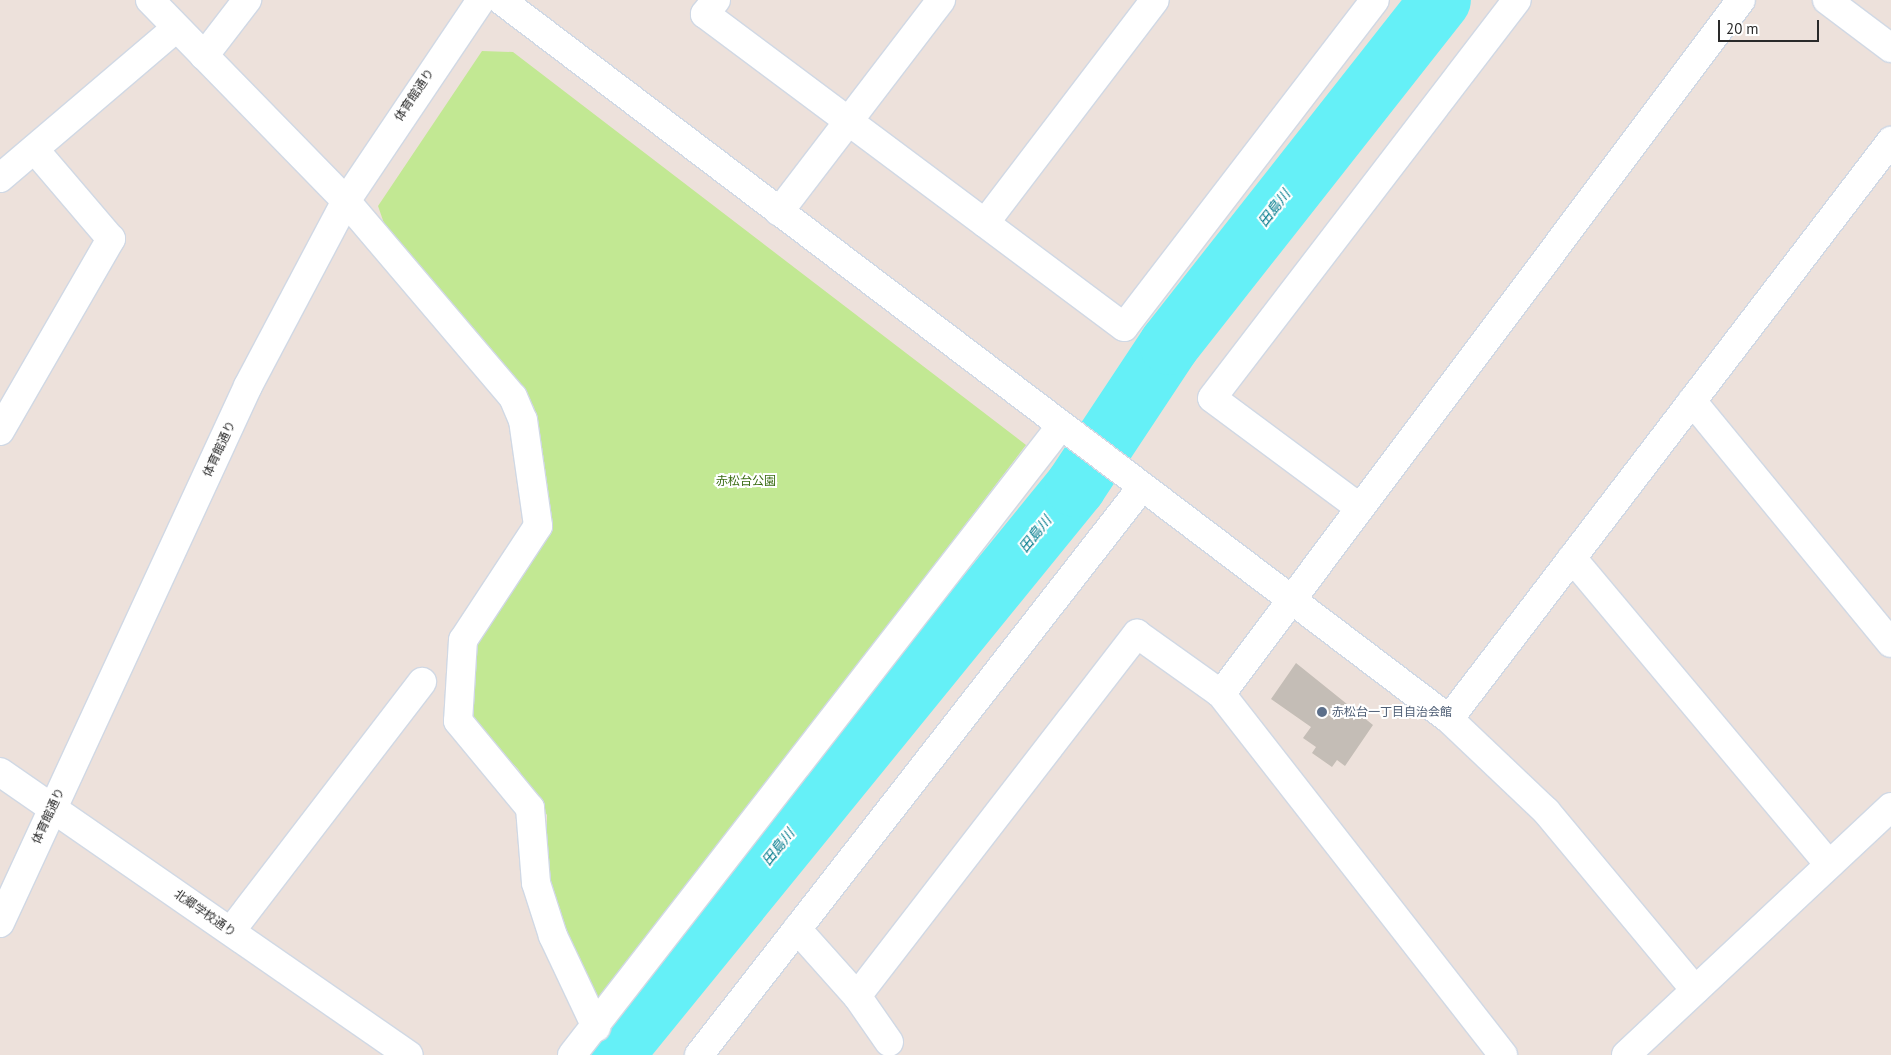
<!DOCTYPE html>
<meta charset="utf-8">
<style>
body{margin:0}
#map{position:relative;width:1891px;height:1055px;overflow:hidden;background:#ede1db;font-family:"PT Sans","Noto Sans JP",sans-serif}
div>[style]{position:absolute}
.green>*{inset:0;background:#c2e893}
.river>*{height:61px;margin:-30.5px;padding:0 30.5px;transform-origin:30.5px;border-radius:30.5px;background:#65f0f7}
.building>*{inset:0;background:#c4bdb6}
.roads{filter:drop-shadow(1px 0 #d0d8e4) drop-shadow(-1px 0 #d0d8e4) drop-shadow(0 1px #d0d8e4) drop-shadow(0 -1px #d0d8e4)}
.minor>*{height:28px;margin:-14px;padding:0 14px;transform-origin:14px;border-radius:14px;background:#fff}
.tertiary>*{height:28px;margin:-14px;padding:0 14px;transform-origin:14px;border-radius:14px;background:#fff}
.dots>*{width:14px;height:14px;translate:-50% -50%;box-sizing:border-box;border:2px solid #fff;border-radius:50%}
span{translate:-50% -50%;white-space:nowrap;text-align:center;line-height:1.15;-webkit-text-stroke:4px #fff;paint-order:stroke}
.street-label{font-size:12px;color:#2a2a2a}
.park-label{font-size:12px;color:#3a6c14}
.service-label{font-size:12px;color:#4e5e75}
.left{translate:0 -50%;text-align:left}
.water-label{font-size:14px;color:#057d8e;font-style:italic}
.scale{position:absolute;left:1718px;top:20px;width:101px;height:22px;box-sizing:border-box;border:2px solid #2a2a2a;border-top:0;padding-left:6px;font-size:15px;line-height:18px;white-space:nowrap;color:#2a2a2a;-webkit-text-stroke:4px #fff;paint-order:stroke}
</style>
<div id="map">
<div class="green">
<i style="clip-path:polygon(482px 51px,513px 52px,1026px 445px,600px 1001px,564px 930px,546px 874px,547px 815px,518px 769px,467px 717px,469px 652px,552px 531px,534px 407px,521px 385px,386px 229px,378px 206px)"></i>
</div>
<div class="river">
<i style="left:612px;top:1055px;width:734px;rotate:-50.86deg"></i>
<i style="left:1075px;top:486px;width:170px;rotate:-56.5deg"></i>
<i style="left:1169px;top:344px;width:438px;rotate:-51.8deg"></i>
</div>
<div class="building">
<i style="clip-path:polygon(1296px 663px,1373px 725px,1345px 766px,1337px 760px,1332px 767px,1312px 753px,1316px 747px,1303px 738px,1311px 727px,1271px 699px)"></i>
</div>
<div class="roads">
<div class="minor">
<i style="left:150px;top:0;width:281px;rotate:45.7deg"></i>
<i style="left:346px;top:201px;width:257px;rotate:49.6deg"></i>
<i style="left:513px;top:397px;width:25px;rotate:67deg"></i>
<i style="left:523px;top:420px;width:107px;rotate:81.9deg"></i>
<i style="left:538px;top:526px;width:136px;rotate:123.3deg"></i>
<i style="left:463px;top:640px;width:81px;rotate:93.5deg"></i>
<i style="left:458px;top:721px;width:113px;rotate:50.4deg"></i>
<i style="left:530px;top:808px;width:75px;rotate:85.4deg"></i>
<i style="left:536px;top:883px;width:56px;rotate:72.2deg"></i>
<i style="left:553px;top:936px;width:101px;rotate:64.7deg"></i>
<i style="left:716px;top:0;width:18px;rotate:128deg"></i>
<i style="left:705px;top:14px;width:523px;rotate:36.76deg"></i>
<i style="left:1124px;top:327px;width:412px;rotate:-52.5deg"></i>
<i style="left:1827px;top:0;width:80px;rotate:36.9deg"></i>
<i style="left:204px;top:56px;width:71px;rotate:-52.5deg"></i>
<i style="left:0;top:178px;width:230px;rotate:-40.4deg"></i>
<i style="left:779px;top:212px;width:267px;rotate:-52.6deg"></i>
<i style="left:985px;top:223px;width:280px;rotate:-52.7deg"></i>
<i style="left:1692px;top:401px;width:313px;rotate:50.6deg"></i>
<i style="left:0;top:431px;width:222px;rotate:-60deg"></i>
<i style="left:111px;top:239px;width:118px;rotate:-130.5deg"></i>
<i style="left:1360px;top:508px;width:184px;rotate:-143.4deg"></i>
<i style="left:1212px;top:398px;width:501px;rotate:-52.54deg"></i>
<i style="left:1572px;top:558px;width:400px;rotate:50deg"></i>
<i style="left:1221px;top:694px;width:867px;rotate:-53.16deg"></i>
<i style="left:1449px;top:719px;width:134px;rotate:43.5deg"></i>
<i style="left:1546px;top:811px;width:233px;rotate:50.2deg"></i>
<i style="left:797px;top:929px;width:90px;rotate:48.2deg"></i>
<i style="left:857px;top:996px;width:56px;rotate:55.2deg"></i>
<i style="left:231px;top:931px;width:314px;rotate:-52.5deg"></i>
<i style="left:857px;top:996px;width:458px;rotate:-52.3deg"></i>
<i style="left:1137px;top:634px;width:103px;rotate:35.5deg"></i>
<i style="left:1221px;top:694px;width:458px;rotate:52deg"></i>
<i style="left:572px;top:1055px;width:795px;rotate:-52.15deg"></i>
<i style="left:699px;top:1055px;width:720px;rotate:-52.05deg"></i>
<i style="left:1626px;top:1055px;width:363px;rotate:-43.1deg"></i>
</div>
<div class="tertiary">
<i style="left:501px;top:0;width:1190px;rotate:37.18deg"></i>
<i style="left:1449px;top:719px;width:728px;rotate:-52.59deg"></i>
<i style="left:0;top:772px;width:497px;rotate:34.7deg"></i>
<i style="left:0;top:923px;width:592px;rotate:-65.21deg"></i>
<i style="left:248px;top:386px;width:209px;rotate:-62.1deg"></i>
<i style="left:346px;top:201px;width:242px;rotate:-56.1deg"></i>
</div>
</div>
<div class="dots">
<i style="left:1322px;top:712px;background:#5c6f8a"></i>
</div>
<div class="street-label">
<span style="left:414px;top:95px;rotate:-56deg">体育館通り</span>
<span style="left:219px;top:449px;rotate:-65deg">体育館通り</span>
<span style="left:48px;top:816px;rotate:-65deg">体育館通り</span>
<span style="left:205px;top:913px;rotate:35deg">北郷学校通り</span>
</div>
<div class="park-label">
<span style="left:746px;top:481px">赤松台公園</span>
</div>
<div class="service-label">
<span class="left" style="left:1332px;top:712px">赤松台一丁目自治会館</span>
</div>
<div class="water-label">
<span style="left:1274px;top:208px;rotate:-52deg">田島川</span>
<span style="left:1035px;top:534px;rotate:-51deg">田島川</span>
<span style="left:778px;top:847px;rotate:-51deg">田島川</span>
</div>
<div class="scale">20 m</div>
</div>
